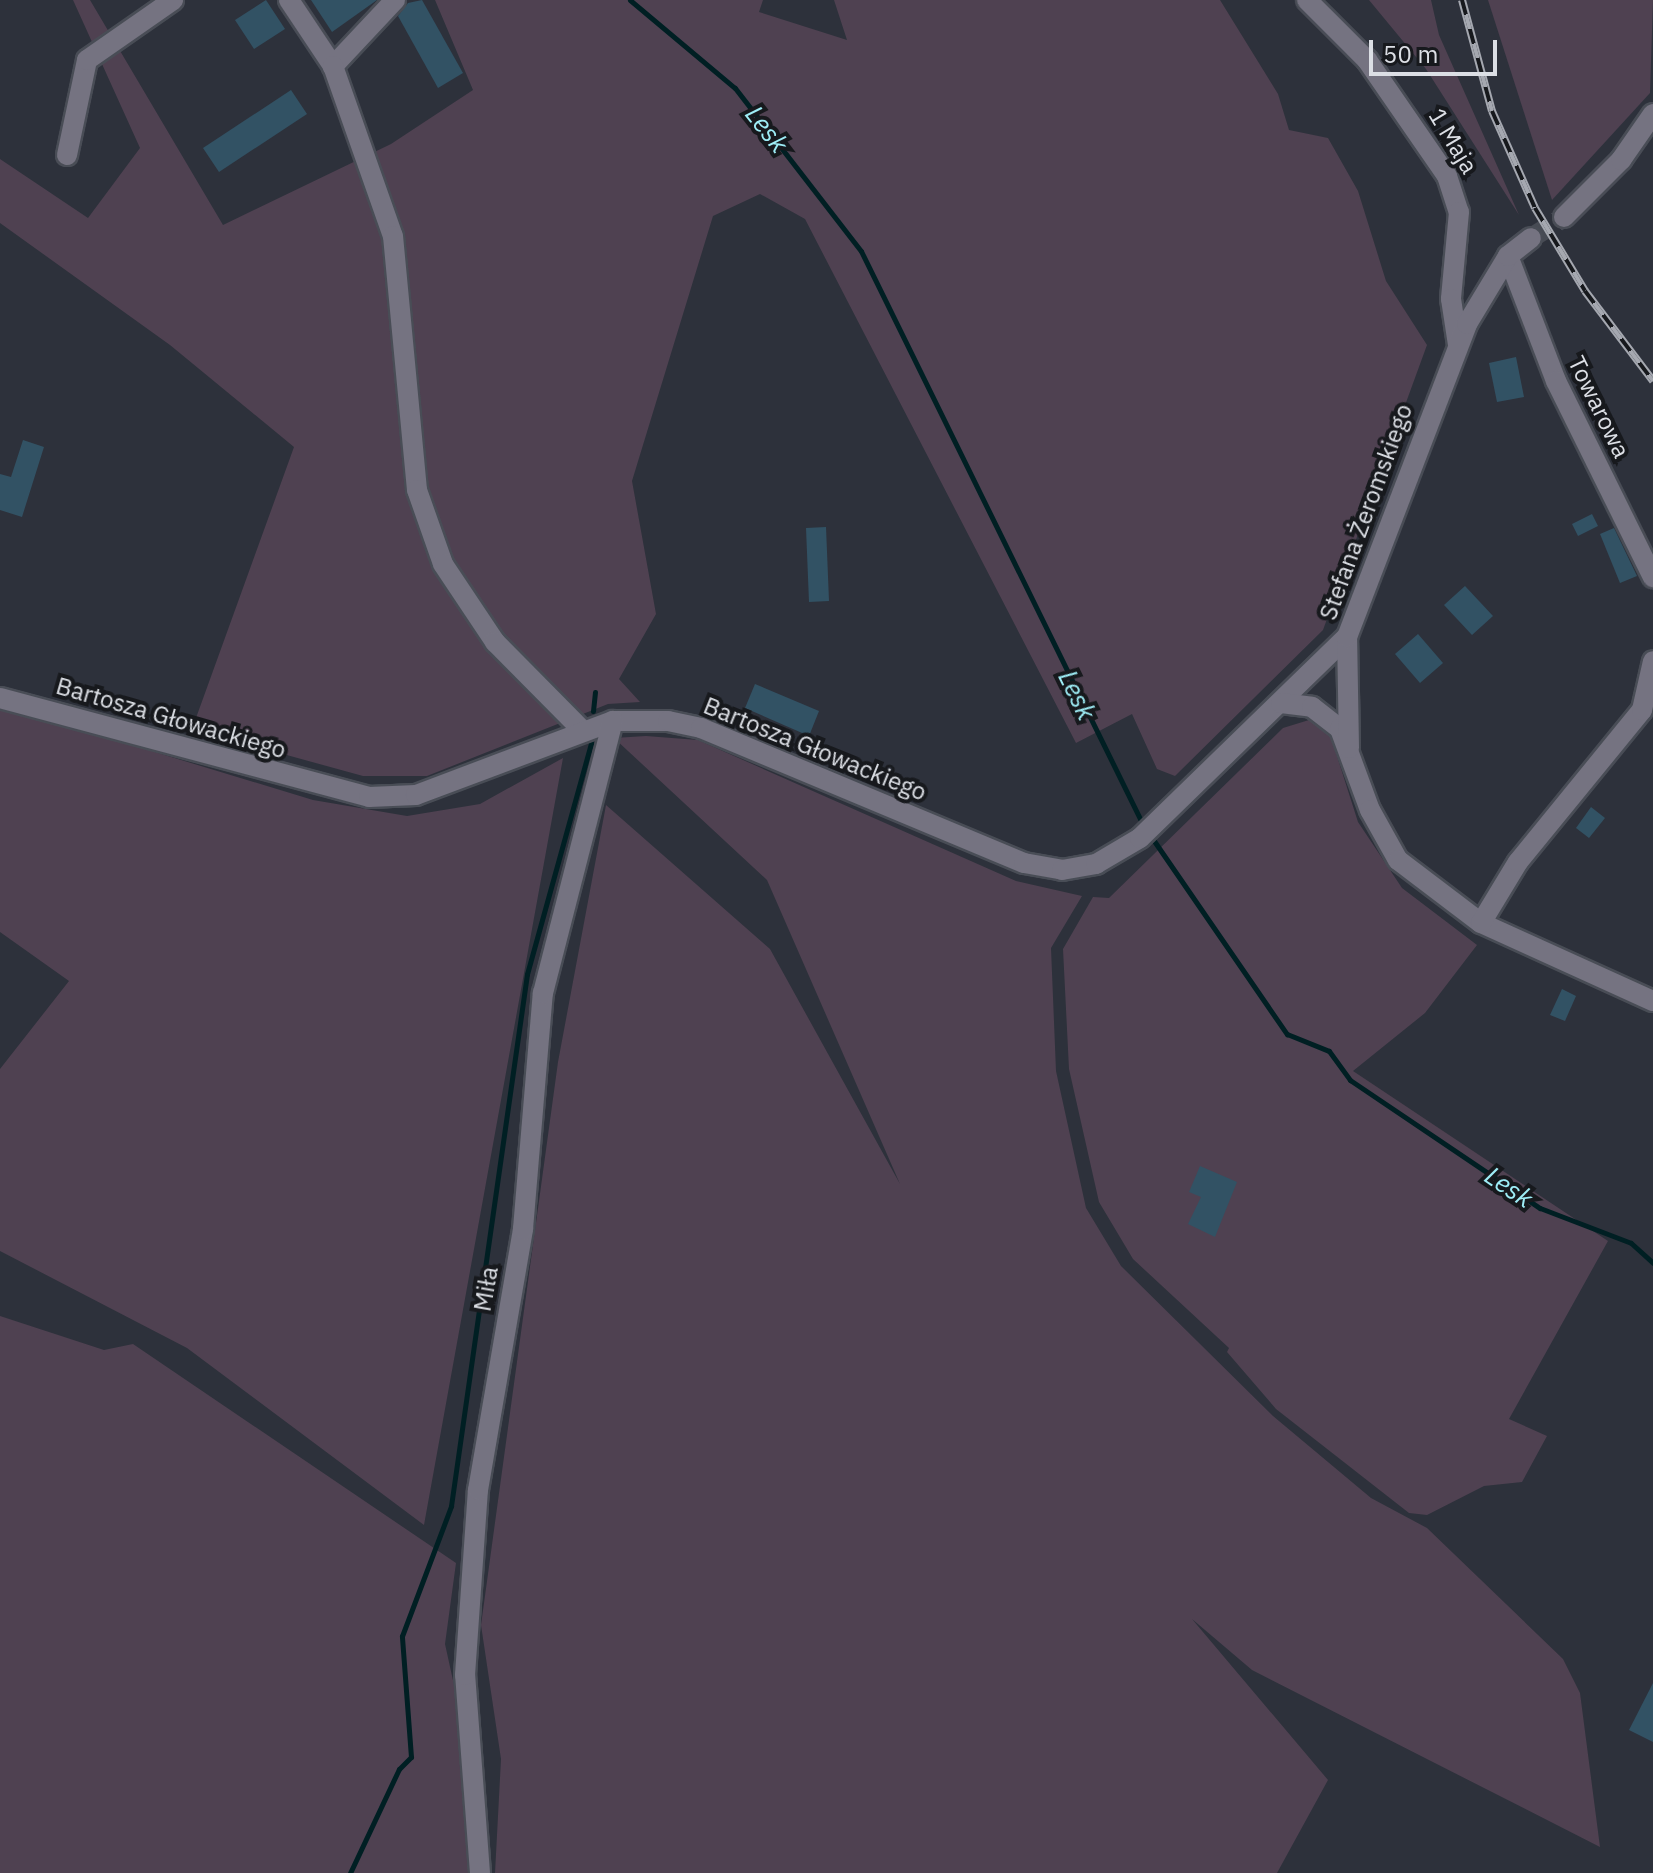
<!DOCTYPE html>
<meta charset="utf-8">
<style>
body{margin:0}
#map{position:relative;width:1653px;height:1873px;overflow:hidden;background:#2d313b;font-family:"IBM Plex Sans",sans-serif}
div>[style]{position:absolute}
.green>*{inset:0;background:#4f4151}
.stream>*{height:5px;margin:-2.5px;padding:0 2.5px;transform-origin:2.5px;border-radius:2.5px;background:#001f23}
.building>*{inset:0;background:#325264}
.minor-tunnel>*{height:20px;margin-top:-10px;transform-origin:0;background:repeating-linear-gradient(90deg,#474b54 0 20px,transparent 0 30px)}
.roads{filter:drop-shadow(2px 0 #494d56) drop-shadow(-2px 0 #494d56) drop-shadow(0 2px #494d56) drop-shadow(0 -2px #494d56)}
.minor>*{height:20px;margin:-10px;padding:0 10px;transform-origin:10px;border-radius:10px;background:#757381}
.rail>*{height:8px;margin-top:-4px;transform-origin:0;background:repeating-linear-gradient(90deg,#17191d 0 15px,#a5a8b0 0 30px);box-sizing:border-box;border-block:2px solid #a5a8b0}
span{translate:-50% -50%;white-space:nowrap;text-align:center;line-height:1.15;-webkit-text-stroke:8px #17191d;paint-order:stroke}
.street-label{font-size:24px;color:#dcdfe5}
.water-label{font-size:26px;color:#9eedf6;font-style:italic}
.scale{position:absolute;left:1369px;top:40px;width:128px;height:36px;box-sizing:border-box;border:4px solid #dcdfe5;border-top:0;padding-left:10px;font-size:24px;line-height:28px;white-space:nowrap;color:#dcdfe5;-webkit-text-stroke:6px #17191d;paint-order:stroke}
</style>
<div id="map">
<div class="green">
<i style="clip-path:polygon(73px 0,90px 0,223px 225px,391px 144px,473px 90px,435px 0,763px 0,759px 12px,847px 40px,834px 0,1220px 0,1278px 94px,1289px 130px,1328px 138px,1358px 191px,1386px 281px,1427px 345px,1323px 630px,1175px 776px,1157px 769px,1132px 714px,1076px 743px,805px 219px,760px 194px,713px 216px,632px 481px,656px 614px,619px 679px,640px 702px,608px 704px,427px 776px,363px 776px,192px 729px,294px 447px,170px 345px,0 223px,0 159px,88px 218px,140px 148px)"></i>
<i style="clip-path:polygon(1369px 0,1431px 0,1439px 35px,1519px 215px,1426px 69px)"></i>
<i style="clip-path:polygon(1488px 0,1653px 0,1650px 93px,1552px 200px)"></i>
<i style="clip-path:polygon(0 705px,313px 800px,407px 816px,480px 804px,563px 758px,424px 1525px,187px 1348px,0 1251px,0 1069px,69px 981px,0 932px)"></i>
<i style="clip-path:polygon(1309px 720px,1329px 731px,1358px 822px,1402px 888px,1477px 945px,1425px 1013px,1353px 1071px,1608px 1241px,1509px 1419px,1547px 1436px,1522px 1482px,1484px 1486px,1427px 1515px,1409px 1513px,1276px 1409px,1227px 1352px,1229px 1348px,1133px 1259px,1099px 1202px,1069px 1069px,1063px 949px,1093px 897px,1109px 898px,1283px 728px)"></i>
<i style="clip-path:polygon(646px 736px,698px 740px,1016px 881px,1082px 896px,1051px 948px,1056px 1071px,1086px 1208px,1121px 1266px,1273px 1416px,1371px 1498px,1427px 1528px,1563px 1659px,1580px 1693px,1600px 1847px,1252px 1670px,1192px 1619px,1328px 1780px,1277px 1873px,495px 1873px,501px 1759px,481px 1625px,558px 1062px,606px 805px,770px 949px,900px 1184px,767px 880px,614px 738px)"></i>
<i style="clip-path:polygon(0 1316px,104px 1350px,133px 1344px,456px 1563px,445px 1644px,476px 1785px,474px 1873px,0 1873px)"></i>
</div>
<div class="stream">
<i style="left:630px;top:0;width:137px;rotate:40deg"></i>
<i style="left:735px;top:88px;width:206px;rotate:52.3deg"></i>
<i style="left:861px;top:251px;width:642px;rotate:63.83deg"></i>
<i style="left:593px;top:711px;width:19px;rotate:-84deg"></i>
<i style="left:1150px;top:835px;width:242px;rotate:55.5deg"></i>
<i style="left:1287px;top:1034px;width:45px;rotate:22deg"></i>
<i style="left:1329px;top:1051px;width:36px;rotate:54deg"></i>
<i style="left:1350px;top:1080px;width:229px;rotate:34deg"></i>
<i style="left:1540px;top:1208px;width:97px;rotate:21deg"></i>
<i style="left:1631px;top:1243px;width:30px;rotate:42deg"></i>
<i style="left:350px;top:1873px;width:115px;rotate:-64.8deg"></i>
<i style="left:399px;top:1769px;width:17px;rotate:-45deg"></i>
<i style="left:411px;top:1757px;width:121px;rotate:-94.3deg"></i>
<i style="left:402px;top:1636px;width:139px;rotate:-69.3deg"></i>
<i style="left:451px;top:1506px;width:537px;rotate:-81.87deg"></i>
<i style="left:527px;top:974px;width:240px;rotate:-74.5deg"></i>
</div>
<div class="building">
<i style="clip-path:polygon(266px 0,285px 29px,254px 49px,235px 20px)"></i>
<i style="clip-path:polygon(311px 0,377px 0,332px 32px)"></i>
<i style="clip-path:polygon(422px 0,463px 73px,438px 88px,398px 16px,408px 3px)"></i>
<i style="clip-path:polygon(291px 90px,307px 114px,219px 172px,203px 148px)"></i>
<i style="clip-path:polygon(1516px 357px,1524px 397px,1497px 402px,1489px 363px)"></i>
<i style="clip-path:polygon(23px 440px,44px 447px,22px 517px,0 510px,0 474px,11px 477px)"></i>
<i style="clip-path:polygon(1592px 514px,1598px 526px,1578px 536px,1572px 524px)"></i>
<i style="clip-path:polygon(826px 527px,829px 601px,809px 602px,806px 528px)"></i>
<i style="clip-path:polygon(1614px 528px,1637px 576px,1620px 583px,1600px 534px)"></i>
<i style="clip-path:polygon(1465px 586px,1493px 616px,1472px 635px,1444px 605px)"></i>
<i style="clip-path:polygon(1418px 634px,1443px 663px,1420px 683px,1395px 654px)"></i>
<i style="clip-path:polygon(755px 684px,819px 711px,809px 736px,745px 708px)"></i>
<i style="clip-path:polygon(1591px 807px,1605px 818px,1589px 838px,1576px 828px)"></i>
<i style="clip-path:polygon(1562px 989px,1576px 996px,1565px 1021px,1550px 1015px)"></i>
<i style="clip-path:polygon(1200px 1166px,1237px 1182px,1215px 1237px,1188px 1224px,1201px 1197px,1189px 1192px)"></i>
<i style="clip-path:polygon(1653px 1683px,1653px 1742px,1629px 1730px)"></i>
</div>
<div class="minor-tunnel">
<i style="left:1531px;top:238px;width:39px;rotate:-32deg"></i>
</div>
<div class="roads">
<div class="minor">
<i style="left:289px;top:0;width:79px;rotate:56.3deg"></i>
<i style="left:395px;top:0;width:91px;rotate:133.2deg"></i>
<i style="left:333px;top:66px;width:180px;rotate:70.6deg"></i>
<i style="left:393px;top:236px;width:255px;rotate:84.6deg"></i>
<i style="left:417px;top:490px;width:78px;rotate:70.6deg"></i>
<i style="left:443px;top:564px;width:94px;rotate:56.3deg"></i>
<i style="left:495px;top:642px;width:124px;rotate:45.3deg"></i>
<i style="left:1307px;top:0;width:85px;rotate:45deg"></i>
<i style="left:1367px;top:60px;width:141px;rotate:55.4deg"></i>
<i style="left:1447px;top:176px;width:38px;rotate:72deg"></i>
<i style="left:1459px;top:212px;width:87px;rotate:95.3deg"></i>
<i style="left:1451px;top:299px;width:47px;rotate:81.3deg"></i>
<i style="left:67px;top:155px;width:97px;rotate:-78.1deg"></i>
<i style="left:87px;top:60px;width:105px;rotate:-34.9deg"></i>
<i style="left:1564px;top:217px;width:81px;rotate:-45deg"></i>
<i style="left:1621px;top:160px;width:56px;rotate:-55.2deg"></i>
<i style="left:1508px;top:256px;width:134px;rotate:69deg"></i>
<i style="left:1556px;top:381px;width:219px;rotate:63.7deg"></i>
<i style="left:0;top:698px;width:382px;rotate:15deg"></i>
<i style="left:369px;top:797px;width:47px;rotate:-2.4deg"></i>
<i style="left:416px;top:795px;width:210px;rotate:-20.6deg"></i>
<i style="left:613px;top:721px;width:55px"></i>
<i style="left:668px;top:721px;width:34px;rotate:12deg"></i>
<i style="left:701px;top:728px;width:350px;rotate:22.7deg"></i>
<i style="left:1024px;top:863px;width:39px;rotate:10deg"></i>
<i style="left:1062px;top:870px;width:35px;rotate:-10deg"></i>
<i style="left:1096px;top:864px;width:51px;rotate:-30.6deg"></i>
<i style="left:1140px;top:838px;width:289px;rotate:-44.2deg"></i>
<i style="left:1281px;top:703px;width:31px;rotate:7deg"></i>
<i style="left:1312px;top:707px;width:36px;rotate:38deg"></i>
<i style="left:1340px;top:729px;width:86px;rotate:69.7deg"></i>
<i style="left:1370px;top:810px;width:57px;rotate:60.8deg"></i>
<i style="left:1398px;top:860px;width:104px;rotate:37.2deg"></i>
<i style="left:1481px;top:923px;width:189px;rotate:24.4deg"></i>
<i style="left:1349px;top:748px;width:111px;rotate:-91deg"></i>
<i style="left:1347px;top:637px;width:335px;rotate:-69deg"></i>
<i style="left:1467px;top:324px;width:79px;rotate:-58.9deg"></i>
<i style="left:1508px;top:256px;width:29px;rotate:-38deg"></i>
<i style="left:1481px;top:923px;width:71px;rotate:-58.8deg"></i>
<i style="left:1518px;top:862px;width:196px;rotate:-50.8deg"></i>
<i style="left:1642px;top:710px;width:50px;rotate:-77.3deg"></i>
<i style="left:480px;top:1873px;width:199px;rotate:-94.3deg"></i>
<i style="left:465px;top:1675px;width:185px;rotate:-86deg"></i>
<i style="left:478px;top:1490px;width:265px;rotate:-80.2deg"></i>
<i style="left:523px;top:1229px;width:237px;rotate:-85.2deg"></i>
<i style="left:543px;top:993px;width:281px;rotate:-75.6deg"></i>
</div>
</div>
<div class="rail">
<i style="left:1462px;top:0;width:115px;rotate:74.9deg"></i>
<i style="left:1492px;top:111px;width:106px;rotate:66.1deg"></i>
<i style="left:1535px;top:208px;width:97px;rotate:58.9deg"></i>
<i style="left:1585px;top:291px;width:113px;rotate:52.9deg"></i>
</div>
<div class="street-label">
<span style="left:1453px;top:141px;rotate:59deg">1 Maja</span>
<span style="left:1599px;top:407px;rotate:64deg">Towarowa</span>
<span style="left:1366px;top:512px;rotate:-70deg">Stefana Żeromskiego</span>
<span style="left:171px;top:718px;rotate:16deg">Bartosza Głowackiego</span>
<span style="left:815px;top:749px;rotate:22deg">Bartosza Głowackiego</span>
<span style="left:486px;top:1289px;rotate:-80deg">Miła</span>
</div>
<div class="water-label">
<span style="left:767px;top:129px;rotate:52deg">Lesk</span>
<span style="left:1077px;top:695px;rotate:64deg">Lesk</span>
<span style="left:1509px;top:1187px;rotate:34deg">Lesk</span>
</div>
<div class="scale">50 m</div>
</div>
